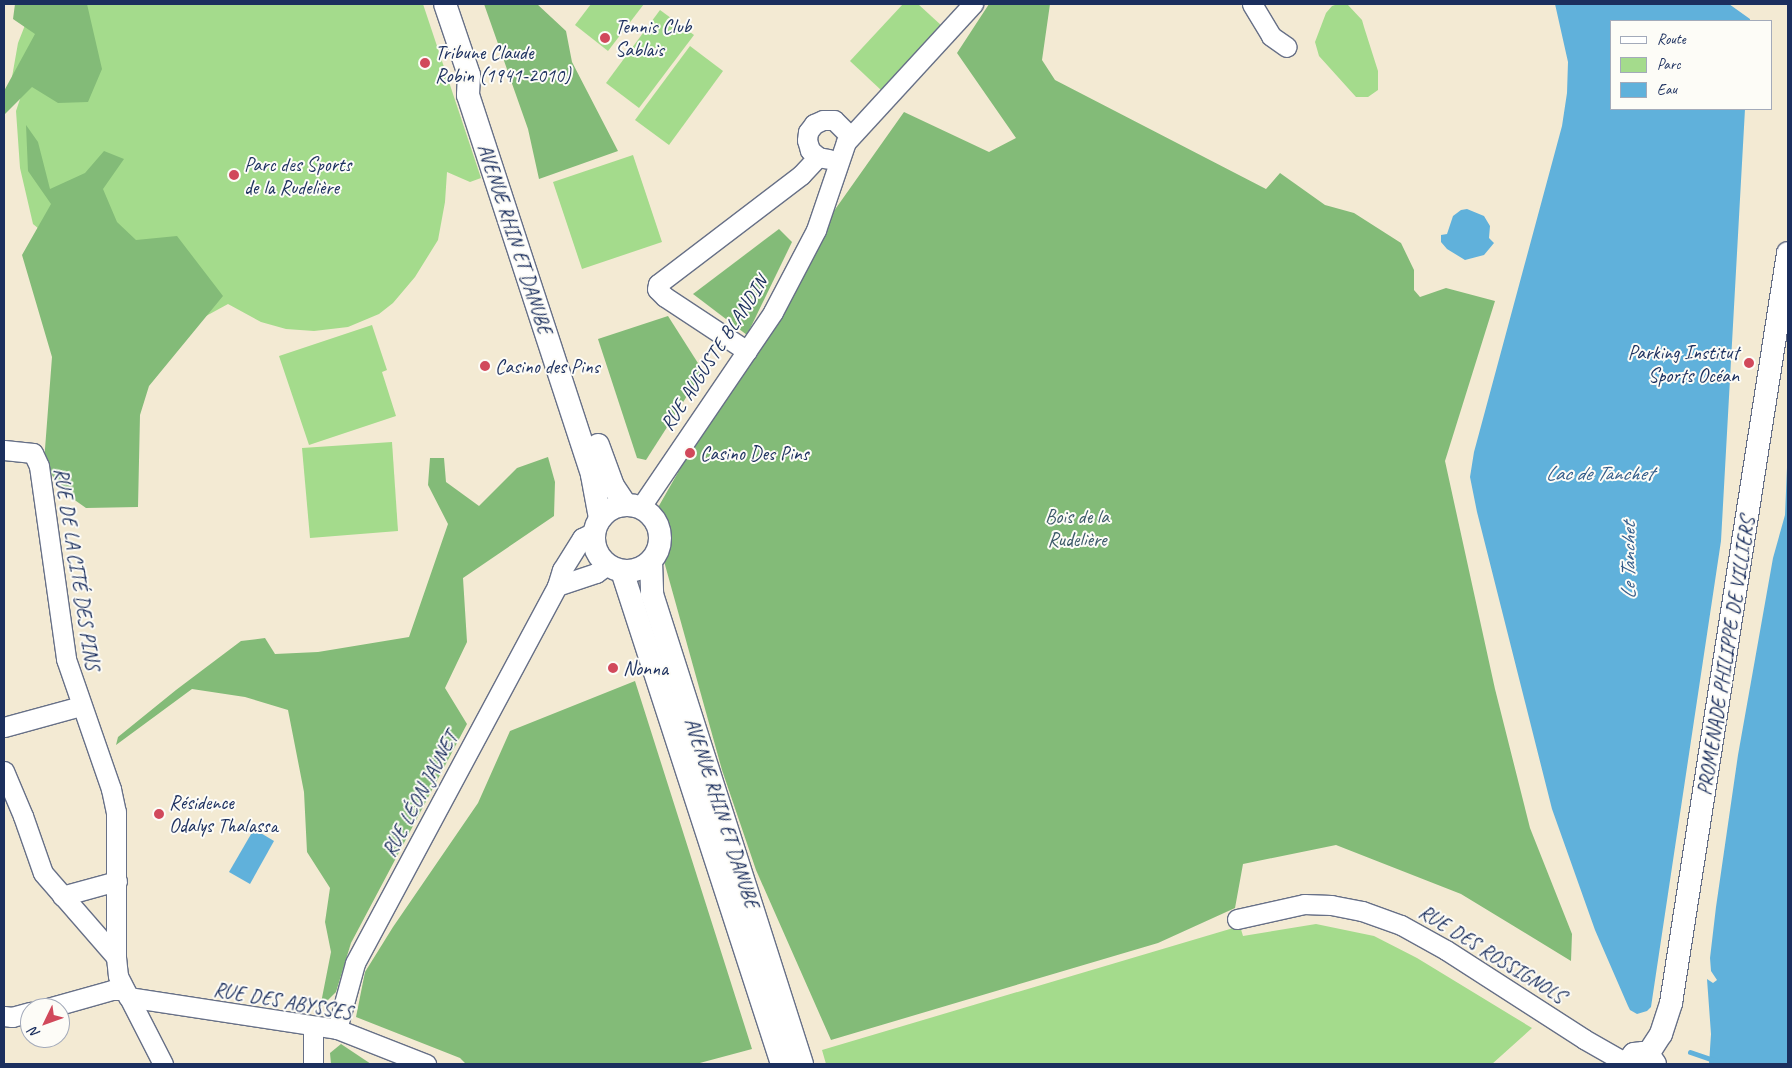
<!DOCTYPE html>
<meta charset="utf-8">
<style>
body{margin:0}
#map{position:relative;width:1792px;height:1068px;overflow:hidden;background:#f3ead3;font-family:Caveat,sans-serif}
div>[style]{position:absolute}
.green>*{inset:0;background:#a4db8c}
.forest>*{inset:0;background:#83bb78}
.water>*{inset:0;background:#60b1db}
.stream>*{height:5px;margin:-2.5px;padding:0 2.5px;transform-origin:2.5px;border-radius:2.5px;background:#60b1db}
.roads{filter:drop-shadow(1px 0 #677087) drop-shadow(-1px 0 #677087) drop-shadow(0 1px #677087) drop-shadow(0 -1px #677087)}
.minor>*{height:19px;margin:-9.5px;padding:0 9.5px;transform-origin:9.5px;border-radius:9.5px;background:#fff}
.tertiary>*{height:22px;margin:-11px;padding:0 11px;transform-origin:11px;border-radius:11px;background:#fff}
.tertiary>.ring{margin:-11px;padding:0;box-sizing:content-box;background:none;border:22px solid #fff;border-radius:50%}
.dots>*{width:14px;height:14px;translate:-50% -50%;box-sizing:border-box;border:2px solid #fdfcf7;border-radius:50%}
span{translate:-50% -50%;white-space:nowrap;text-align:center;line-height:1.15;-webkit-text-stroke:4px #fdfcf7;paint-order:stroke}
.poi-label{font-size:20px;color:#1b2f5e}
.left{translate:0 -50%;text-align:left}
.right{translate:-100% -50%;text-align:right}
.street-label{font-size:20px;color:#1b2f5e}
.park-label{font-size:20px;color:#3d5a6a}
.water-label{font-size:21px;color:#335c8a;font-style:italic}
.frame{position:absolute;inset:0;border:5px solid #1b2f5e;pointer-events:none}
.legend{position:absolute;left:1610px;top:20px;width:162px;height:90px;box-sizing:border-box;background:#fdfcf7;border:1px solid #a3aaba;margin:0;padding:6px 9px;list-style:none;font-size:15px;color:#1b2f5e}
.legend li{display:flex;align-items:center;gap:10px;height:25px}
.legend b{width:25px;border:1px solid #a3aaba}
.north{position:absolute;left:20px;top:998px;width:50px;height:50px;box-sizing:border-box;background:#fdfcf7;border:1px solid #a3aaba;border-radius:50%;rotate:228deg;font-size:14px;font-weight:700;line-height:20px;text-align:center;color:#1b2f5e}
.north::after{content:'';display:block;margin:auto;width:18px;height:22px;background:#d1495b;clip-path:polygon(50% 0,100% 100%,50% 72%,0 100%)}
</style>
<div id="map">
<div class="green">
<i style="clip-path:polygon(28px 4px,423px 4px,481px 178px,470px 182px,447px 172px,445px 202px,438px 240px,415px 277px,393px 303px,379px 314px,348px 327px,314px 331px,286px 329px,261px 322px,228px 304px,153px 345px,50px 238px,33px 224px,20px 168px,16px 111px,22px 93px,12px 77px,18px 43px,29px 15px)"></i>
<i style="clip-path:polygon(591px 4px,644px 4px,608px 51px,575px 25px)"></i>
<i style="clip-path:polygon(903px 4px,918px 4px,942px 26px,882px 91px,850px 61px)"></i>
<i style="clip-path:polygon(1338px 4px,1348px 5px,1362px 20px,1364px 27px,1378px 71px,1378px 90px,1368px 97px,1356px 97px,1319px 56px,1315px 42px,1326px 13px,1332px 6px)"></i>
<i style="clip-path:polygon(660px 10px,694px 35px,639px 108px,606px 83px)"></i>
<i style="clip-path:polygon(690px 46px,723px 71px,669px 145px,635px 120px)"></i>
<i style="clip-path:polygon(633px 155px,662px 242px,582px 269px,553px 182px)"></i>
<i style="clip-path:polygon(372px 325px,387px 370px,382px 372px,396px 416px,309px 445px,279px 356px)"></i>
<i style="clip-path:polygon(392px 442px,398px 531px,310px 538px,302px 448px)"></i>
<i style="clip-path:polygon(1316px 924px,1374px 936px,1417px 958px,1532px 1028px,1492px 1064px,826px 1064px,822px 1050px,1240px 926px,1243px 936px)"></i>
</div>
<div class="forest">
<i style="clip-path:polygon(15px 4px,87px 4px,102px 69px,88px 102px,58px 103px,32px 87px,4px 115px,4px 91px,35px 34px,13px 19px)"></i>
<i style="clip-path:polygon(484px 4px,537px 4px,566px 31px,572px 62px,618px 151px,539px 179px,528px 129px)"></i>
<i style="clip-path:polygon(989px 4px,1050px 4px,1042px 60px,1055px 80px,1266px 189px,1280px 173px,1325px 205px,1354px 213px,1401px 243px,1414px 270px,1414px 290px,1420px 297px,1446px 288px,1495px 301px,1445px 461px,1495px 689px,1530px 828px,1572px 934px,1571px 961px,1461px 894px,1336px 845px,1243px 864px,1235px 908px,1158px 943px,831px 1040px,756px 870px,722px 770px,652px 518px,800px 259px,904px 112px,989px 152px,1016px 138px,957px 53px)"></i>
<i style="clip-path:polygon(26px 125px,38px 142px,50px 189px,85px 173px,104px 151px,124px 159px,103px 189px,117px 222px,136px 240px,177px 236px,223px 296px,149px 386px,140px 415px,138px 507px,86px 508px,62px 491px,44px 462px,52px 357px,22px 255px,51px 204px,28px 171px)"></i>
<i style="clip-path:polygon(779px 229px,792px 242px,747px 335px,693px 294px)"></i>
<i style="clip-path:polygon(668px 316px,703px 371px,646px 460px,637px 458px,598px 339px)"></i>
<i style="clip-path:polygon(548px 457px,555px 482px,554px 516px,463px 578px,467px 642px,445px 688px,467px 724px,351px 943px,336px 992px,320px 1008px,331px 952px,325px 922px,330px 888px,307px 852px,304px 792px,288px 710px,245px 697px,192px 689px,116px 745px,118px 737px,176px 690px,241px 641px,265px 638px,275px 654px,318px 652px,409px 637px,448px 524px,428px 485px,430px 458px,444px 458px,446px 482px,479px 506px,517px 468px)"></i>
<i style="clip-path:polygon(635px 681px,752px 1049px,696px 1064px,466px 1064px,460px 1058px,356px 1017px,365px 972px,393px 927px,478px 803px,510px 731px)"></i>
<i style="clip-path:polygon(341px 1044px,371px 1064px,331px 1064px,330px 1053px)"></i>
</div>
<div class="water">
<i style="clip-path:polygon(1555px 4px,1729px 4px,1750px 19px,1750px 21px,1611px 21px,1611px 109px,1745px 109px,1721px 541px,1651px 1007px,1647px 1011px,1637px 1014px,1630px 1010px,1628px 1006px,1595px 930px,1552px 809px,1477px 512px,1470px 477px,1474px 452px,1562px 126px,1567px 93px,1568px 62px)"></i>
<i style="clip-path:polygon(1467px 209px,1484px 216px,1490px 226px,1489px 238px,1494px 243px,1484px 255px,1465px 260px,1447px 249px,1441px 242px,1441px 235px,1447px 234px,1453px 216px,1461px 210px)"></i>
<i style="clip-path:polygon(1788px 444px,1788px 1064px,1709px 1064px,1711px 1034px,1707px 979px,1713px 983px,1717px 980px,1711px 971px,1710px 958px,1716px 907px,1738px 755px,1773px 558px,1785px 515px)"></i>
<i style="clip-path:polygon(254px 829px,274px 841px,250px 884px,229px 872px)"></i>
</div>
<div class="stream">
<i style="left:1690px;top:1052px;width:36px;rotate:19deg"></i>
</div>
<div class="roads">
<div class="minor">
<i style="left:1252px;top:4px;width:37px;rotate:59deg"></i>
<i style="left:1271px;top:36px;width:19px;rotate:35deg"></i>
<i style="left:829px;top:159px;width:11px;rotate:-170deg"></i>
<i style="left:818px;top:157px;width:11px;rotate:-139deg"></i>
<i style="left:810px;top:150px;width:10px;rotate:-107deg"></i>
<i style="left:807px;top:140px;width:8px;rotate:-83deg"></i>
<i style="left:808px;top:132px;width:10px;rotate:-53deg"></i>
<i style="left:814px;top:124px;width:10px;rotate:-24deg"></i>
<i style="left:823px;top:120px;width:11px"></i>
<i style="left:834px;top:120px;width:23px;rotate:45deg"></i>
<i style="left:747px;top:351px;width:98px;rotate:-146.6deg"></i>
<i style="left:665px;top:297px;width:11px;rotate:-135deg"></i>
<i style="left:657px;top:289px;width:5px;rotate:-79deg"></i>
<i style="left:658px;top:284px;width:180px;rotate:-37.3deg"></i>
<i style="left:801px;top:175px;width:25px;rotate:-47deg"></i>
<i style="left:4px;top:450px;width:29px;rotate:6deg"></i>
<i style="left:33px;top:453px;width:14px;rotate:65deg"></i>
<i style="left:39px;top:466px;width:195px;rotate:82deg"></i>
<i style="left:66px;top:659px;width:138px;rotate:70.9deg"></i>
<i style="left:111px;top:789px;width:24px;rotate:78deg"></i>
<i style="left:116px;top:812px;width:145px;rotate:90deg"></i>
<i style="left:116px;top:957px;width:19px;rotate:84deg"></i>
<i style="left:118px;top:976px;width:99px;rotate:62.9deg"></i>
<i style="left:640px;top:508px;width:237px;rotate:-55.8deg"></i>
<i style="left:773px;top:312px;width:93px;rotate:-62.3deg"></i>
<i style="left:816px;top:230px;width:93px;rotate:-71.2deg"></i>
<i style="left:846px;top:142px;width:188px;rotate:-47.4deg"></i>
<i style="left:557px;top:586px;width:41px;rotate:-18.4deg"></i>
<i style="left:596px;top:573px;width:14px;rotate:-36deg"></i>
<i style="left:4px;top:727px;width:80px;rotate:-15.3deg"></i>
<i style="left:4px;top:771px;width:49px;rotate:67.1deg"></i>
<i style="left:23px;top:816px;width:60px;rotate:70.7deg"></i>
<i style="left:43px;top:873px;width:111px;rotate:49deg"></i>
<i style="left:62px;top:896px;width:57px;rotate:-15.3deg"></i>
<i style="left:1237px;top:919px;width:69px;rotate:-12.6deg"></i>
<i style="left:1304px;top:904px;width:27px;rotate:2deg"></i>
<i style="left:1331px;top:905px;width:32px;rotate:11deg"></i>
<i style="left:1362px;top:911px;width:41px;rotate:19.7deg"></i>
<i style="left:1401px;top:925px;width:51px;rotate:29.1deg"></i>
<i style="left:1446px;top:950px;width:164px;rotate:32.8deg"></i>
<i style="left:1584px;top:1039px;width:48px;rotate:29.7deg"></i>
<i style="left:128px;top:997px;width:211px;rotate:8.7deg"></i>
<i style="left:337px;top:1029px;width:96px;rotate:21.5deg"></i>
<i style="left:48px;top:1008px;width:66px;rotate:-15.7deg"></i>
<i style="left:112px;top:990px;width:11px"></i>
<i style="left:4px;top:1016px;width:8px;rotate:7deg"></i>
<i style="left:12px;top:1017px;width:19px;rotate:-16deg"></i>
<i style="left:313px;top:1027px;width:37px;rotate:90deg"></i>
<i style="left:337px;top:1029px;width:68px;rotate:-74.7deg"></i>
<i style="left:355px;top:963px;width:428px;rotate:-61.8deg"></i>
<i style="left:557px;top:586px;width:17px;rotate:-73deg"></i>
<i style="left:562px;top:570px;width:38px;rotate:-58deg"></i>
<i style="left:582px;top:538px;width:13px;rotate:-27deg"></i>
</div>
<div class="tertiary">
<i style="left:445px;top:4px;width:75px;rotate:71.3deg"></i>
<i style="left:469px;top:75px;width:20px;rotate:93deg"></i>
<i style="left:468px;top:95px;width:400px;rotate:71.9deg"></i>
<i style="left:592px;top:475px;width:44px;rotate:79.5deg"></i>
<i style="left:598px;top:445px;width:44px;rotate:69.9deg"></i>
<i style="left:613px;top:486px;width:23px;rotate:56deg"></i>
<i class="ring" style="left:594px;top:505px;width:44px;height:44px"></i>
<i style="left:651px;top:561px;width:33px;rotate:88deg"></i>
<i style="left:652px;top:594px;width:493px;rotate:72.3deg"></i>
<i style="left:622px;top:571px;width:518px;rotate:72.02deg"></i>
<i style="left:1648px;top:1054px;width:24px;rotate:-57deg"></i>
<i style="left:1661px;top:1034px;width:33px;rotate:-72deg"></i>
<i style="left:1671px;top:1003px;width:759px;rotate:-81.13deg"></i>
<i style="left:1626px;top:1064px;width:13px;rotate:-51deg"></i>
<i style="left:1634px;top:1054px;width:9px;rotate:-6deg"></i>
<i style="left:1643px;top:1053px;width:5px;rotate:11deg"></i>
<i style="left:1648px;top:1054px;width:12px;rotate:55deg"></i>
</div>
</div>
<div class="dots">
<i style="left:605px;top:38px;background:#d1495b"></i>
<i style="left:425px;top:63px;background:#d1495b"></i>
<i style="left:234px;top:175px;background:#d1495b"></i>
<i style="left:1749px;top:363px;background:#d1495b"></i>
<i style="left:485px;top:366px;background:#d1495b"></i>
<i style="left:690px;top:453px;background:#d1495b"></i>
<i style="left:613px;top:668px;background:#d1495b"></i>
<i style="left:159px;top:814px;background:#d1495b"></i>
</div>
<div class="poi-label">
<span class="left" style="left:615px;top:38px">Tennis Club<br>Sablais</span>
<span class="left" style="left:435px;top:64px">Tribune Claude<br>Robin (1941-2010)</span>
<span class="left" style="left:244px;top:176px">Parc des Sports<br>de la Rudelière</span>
<span class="right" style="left:1739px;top:364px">Parking Institut<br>Sports Océan</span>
<span class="left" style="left:495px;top:366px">Casino des Pins</span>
<span class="left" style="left:700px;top:453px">Casino Des Pins</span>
<span class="left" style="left:623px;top:668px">Nonna</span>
<span class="left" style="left:169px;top:814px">Résidence<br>Odalys Thalassa</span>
</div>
<div class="street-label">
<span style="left:515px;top:239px;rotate:72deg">AVENUE RHIN ET DANUBE</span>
<span style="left:714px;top:353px;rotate:-57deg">RUE AUGUSTE BLANDIN</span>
<span style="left:77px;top:569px;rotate:81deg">RUE DE LA CITÉ DES PINS</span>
<span style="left:1726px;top:656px;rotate:-81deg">PROMENADE PHILIPPE DE VILLIERS</span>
<span style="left:420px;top:794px;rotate:-62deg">RUE LÉON JAUNET</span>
<span style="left:722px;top:813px;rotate:72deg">AVENUE RHIN ET DANUBE</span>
<span style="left:1492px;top:954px;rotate:32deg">RUE DES ROSSIGNOLS</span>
<span style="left:283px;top:1001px;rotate:10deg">RUE DES ABYSSES</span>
</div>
<div class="park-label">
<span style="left:1077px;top:528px">Bois de la<br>Rudelière</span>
</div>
<div class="water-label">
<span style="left:1599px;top:473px">Lac de Tanchet</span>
<span style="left:1628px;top:561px;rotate:-90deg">Le Tanchet</span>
</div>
<div class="frame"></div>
<ul class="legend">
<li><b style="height:6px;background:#fff"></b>Route</li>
<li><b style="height:14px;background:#a4db8c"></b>Parc</li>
<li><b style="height:14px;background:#60b1db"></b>Eau</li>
</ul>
<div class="north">N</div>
</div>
